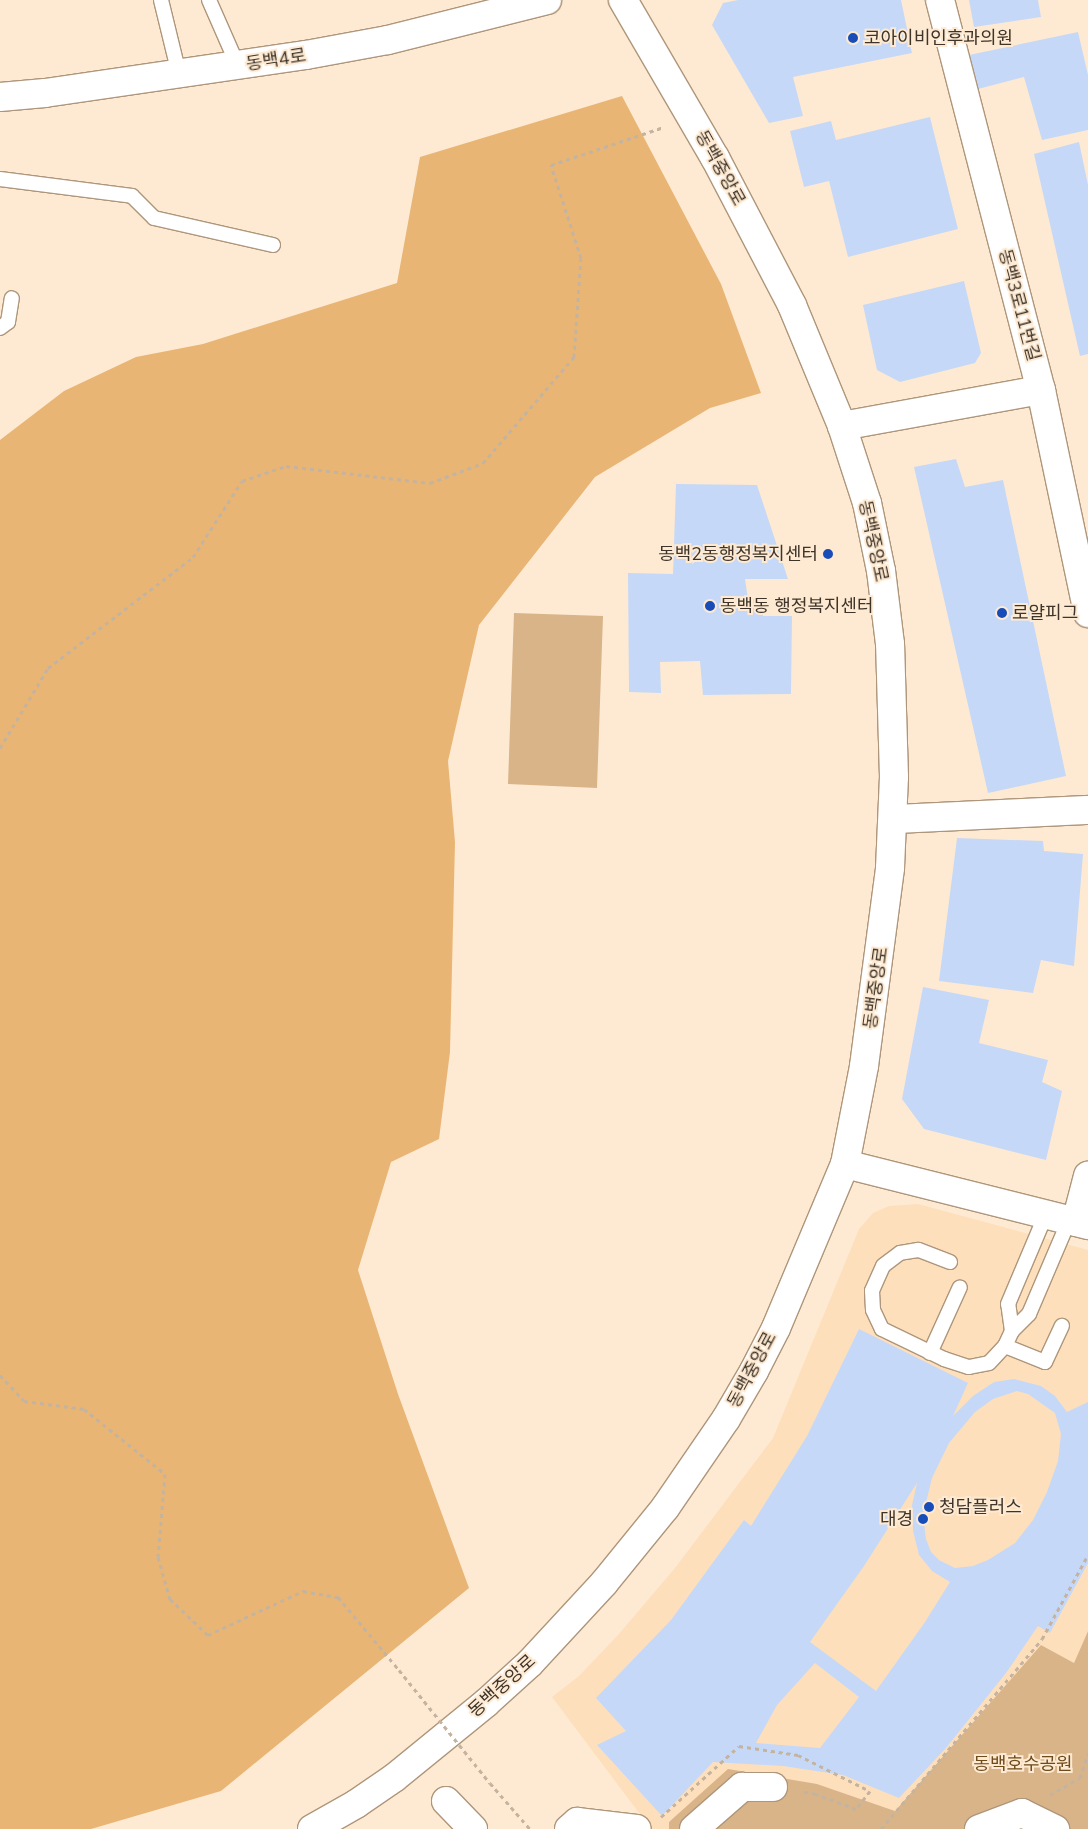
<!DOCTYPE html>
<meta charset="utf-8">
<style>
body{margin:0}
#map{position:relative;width:1088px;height:1829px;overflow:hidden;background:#feead2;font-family:"Nunito Sans","Noto Sans KR",sans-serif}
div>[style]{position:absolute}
.built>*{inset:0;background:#fedfbb}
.green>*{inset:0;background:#d9b489}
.forest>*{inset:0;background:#e9b575}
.building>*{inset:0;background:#c6d8f7}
.path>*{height:3px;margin-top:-1.5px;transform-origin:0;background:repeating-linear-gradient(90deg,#c4b39f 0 4px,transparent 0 8px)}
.roads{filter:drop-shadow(1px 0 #ae967b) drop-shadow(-1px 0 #ae967b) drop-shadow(0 1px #ae967b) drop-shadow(0 -1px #ae967b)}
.lane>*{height:14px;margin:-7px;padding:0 7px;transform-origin:7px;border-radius:7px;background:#fff}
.street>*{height:28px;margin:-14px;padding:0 14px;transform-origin:14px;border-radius:14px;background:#fff}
.secondary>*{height:28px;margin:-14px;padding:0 14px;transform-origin:14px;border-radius:14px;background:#fff}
.path-bridge>*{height:3px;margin-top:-1.5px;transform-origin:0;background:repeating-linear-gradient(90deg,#c4b39f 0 4px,transparent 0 8px)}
.dots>*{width:14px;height:14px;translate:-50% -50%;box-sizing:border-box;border:2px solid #feead2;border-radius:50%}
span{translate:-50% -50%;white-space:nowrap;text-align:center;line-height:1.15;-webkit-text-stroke:4px #feead2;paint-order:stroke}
.poi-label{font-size:18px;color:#3e3429}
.left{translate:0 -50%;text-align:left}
.right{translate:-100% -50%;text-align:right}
.street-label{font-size:18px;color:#3e3429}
.park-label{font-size:18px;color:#6e4b1b}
</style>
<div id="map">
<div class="built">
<i style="clip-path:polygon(918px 1204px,1088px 1250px,1088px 1631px,1074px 1663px,1041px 1645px,895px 1811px,817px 1784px,669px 1821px,669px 1829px,651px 1829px,552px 1697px,579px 1676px,618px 1635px,675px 1568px,773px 1438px,859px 1229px,873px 1213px,889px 1206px)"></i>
</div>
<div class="green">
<i style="clip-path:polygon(514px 613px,603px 616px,597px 788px,508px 784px)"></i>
<i style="clip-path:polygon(1088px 1631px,1088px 1829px,669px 1829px,669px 1822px,728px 1769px,817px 1784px,895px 1811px,1041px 1645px,1074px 1663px)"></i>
</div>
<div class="forest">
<i style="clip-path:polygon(622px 96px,721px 284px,761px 393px,710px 408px,595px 477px,479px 625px,448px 761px,455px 842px,450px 1052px,439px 1139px,391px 1162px,358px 1270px,398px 1394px,469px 1588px,221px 1791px,91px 1829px,0 1829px,0 440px,64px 391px,136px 357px,203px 344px,397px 283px,420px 157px)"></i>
</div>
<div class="building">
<i style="clip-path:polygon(738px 0,901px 0,912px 53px,793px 77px,803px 116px,769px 123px,712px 25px,723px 3px)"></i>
<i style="clip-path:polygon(969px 0,1038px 0,1041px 17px,974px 27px)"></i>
<i style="clip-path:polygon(1078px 32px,1088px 75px,1088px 130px,1042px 140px,1024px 77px,978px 89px,969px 55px)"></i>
<i style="clip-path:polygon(930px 117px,958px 229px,848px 257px,829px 181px,804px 187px,790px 131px,831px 121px,836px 140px)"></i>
<i style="clip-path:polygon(1079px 142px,1088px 185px,1088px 354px,1080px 356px,1034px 154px)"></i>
<i style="clip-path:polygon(964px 281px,981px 353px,975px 363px,900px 382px,877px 370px,863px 305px)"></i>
<i style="clip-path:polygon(956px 459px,965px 487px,1003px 480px,1066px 776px,988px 793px,914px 467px)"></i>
<i style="clip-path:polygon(676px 484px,757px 485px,788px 579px,745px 579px,748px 599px,761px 599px,763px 616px,792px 616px,791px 694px,703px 695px,700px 661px,660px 662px,661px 693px,629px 692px,628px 573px,673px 574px)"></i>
<i style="clip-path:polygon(957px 838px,1043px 841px,1044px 851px,1083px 854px,1074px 966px,1041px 960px,1033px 993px,939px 981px)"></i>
<i style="clip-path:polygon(923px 987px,989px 1000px,979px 1043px,1048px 1060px,1042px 1082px,1062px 1091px,1046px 1160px,924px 1129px,902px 1099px)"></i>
<i style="clip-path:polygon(evenodd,859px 1329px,968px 1383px,953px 1416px,973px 1396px,994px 1382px,1014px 1379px,1041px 1386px,1055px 1396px,1067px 1412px,1088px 1402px,1088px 1563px,1050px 1633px,1038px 1626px,1006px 1673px,946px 1748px,899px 1798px,843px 1775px,783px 1766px,713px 1762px,662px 1816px,597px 1745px,626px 1731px,596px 1698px,671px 1620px,744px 1520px,751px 1526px,807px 1436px,859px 1329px,1017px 1391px,1028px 1394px,1055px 1413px,1061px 1434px,1058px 1461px,1047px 1492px,1033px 1520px,1015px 1543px,988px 1560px,973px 1566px,955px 1568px,939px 1560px,931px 1552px,926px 1539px,923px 1515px,932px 1478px,949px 1443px,975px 1412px,993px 1399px,1017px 1391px,859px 1329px,917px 1483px,912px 1505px,913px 1531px,919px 1555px,932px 1571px,950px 1582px,925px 1622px,876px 1691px,810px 1642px,864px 1566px,917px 1483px,859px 1329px,815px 1663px,859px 1697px,820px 1748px,756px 1743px,777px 1705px,815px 1663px)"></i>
</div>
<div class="path">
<i style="left:0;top:748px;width:93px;rotate:-59deg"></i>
<i style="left:48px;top:668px;width:183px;rotate:-37.4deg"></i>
<i style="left:193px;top:557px;width:90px;rotate:-57.2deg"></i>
<i style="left:242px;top:481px;width:46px;rotate:-18.8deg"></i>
<i style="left:286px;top:466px;width:145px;rotate:6.7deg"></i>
<i style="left:430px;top:483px;width:57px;rotate:-20.7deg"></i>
<i style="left:483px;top:463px;width:140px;rotate:-49.4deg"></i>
<i style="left:574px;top:357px;width:99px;rotate:-86deg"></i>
<i style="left:581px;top:258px;width:98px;rotate:-107.9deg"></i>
<i style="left:551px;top:165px;width:119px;rotate:-18.6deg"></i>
<i style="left:0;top:1375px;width:35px;rotate:47deg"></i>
<i style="left:24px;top:1401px;width:61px;rotate:7.6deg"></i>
<i style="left:84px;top:1409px;width:104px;rotate:38.7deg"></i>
<i style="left:165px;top:1474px;width:83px;rotate:94.8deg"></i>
<i style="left:158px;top:1557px;width:44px;rotate:74.1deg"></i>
<i style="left:170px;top:1599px;width:52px;rotate:43.5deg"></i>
<i style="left:208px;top:1635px;width:105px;rotate:-24.9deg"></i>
<i style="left:303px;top:1591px;width:36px;rotate:10deg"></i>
<i style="left:338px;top:1597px;width:95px;rotate:50.1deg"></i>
<i style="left:490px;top:1783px;width:61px;rotate:49deg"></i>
<i style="left:1050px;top:1795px;width:34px;rotate:-30deg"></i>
<i style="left:1080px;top:1778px;width:26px;rotate:-72deg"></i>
<i style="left:661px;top:1817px;width:105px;rotate:-42.3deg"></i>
<i style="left:739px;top:1746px;width:60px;rotate:8.7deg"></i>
<i style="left:798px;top:1755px;width:80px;rotate:26.6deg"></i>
<i style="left:870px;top:1791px;width:23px;rotate:128deg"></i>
<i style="left:856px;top:1809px;width:43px;rotate:-159.4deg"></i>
<i style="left:816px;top:1794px;width:16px;rotate:-169deg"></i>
<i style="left:881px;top:1829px;width:249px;rotate:-49.7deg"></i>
<i style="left:1042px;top:1639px;width:96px;rotate:-61.3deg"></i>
</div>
<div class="roads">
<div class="lane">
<i style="left:161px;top:0;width:76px;rotate:76.3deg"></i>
<i style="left:209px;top:0;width:72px;rotate:66.3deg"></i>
<i style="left:0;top:179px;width:133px;rotate:7.3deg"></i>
<i style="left:132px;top:196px;width:31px;rotate:45deg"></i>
<i style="left:154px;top:218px;width:122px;rotate:12.8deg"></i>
<i style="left:0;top:328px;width:10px;rotate:-37deg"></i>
<i style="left:8px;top:322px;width:24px;rotate:-81deg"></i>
<i style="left:950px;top:1262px;width:34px;rotate:-159deg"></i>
<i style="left:918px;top:1250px;width:18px;rotate:171deg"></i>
<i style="left:900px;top:1253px;width:21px;rotate:143deg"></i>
<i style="left:883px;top:1266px;width:27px;rotate:114deg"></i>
<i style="left:872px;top:1291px;width:19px;rotate:87deg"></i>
<i style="left:873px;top:1310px;width:21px;rotate:65deg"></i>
<i style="left:882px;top:1329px;width:69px;rotate:25.8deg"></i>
<i style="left:944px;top:1359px;width:26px;rotate:18deg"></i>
<i style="left:969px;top:1367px;width:20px;rotate:-11deg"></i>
<i style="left:989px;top:1363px;width:23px;rotate:-47deg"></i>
<i style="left:1005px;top:1346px;width:17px;rotate:-65deg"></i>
<i style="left:1012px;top:1331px;width:24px;rotate:-45deg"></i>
<i style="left:1029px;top:1314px;width:102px;rotate:-66.9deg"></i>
<i style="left:1012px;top:1331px;width:27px;rotate:-98deg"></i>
<i style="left:1008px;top:1304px;width:98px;rotate:-67.1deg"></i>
<i style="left:1005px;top:1346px;width:43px;rotate:21.8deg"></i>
<i style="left:1045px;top:1362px;width:40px;rotate:-65deg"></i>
<i style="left:930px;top:1353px;width:72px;rotate:-65.6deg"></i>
</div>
<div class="street">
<i style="left:940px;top:0;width:403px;rotate:75.5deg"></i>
<i style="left:1041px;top:390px;width:228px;rotate:78.1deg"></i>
<i style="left:842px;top:426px;width:202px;rotate:-10.3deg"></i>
<i style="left:894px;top:819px;width:194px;rotate:-2.7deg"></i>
<i style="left:845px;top:1164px;width:251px;rotate:14.1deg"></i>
<i style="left:1076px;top:1222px;width:48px;rotate:-75.4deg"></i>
<i style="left:446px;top:1801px;width:39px;rotate:46deg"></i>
<i style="left:569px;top:1829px;width:11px;rotate:-41deg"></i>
<i style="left:577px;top:1822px;width:60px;rotate:6.7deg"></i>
<i style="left:694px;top:1829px;width:64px;rotate:-41.2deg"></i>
<i style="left:742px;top:1787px;width:31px"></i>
<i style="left:979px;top:1829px;width:46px;rotate:-20.4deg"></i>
<i style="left:1022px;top:1813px;width:37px;rotate:26deg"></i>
</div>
<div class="secondary">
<i style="left:0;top:97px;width:45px;rotate:-5.1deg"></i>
<i style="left:45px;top:93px;width:264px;rotate:-8.3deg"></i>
<i style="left:306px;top:55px;width:83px;rotate:-10.4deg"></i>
<i style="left:388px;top:40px;width:164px;rotate:-14.1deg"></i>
<i style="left:312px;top:1829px;width:51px;rotate:-29.6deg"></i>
<i style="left:356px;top:1804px;width:46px;rotate:-34.4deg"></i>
<i style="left:394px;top:1778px;width:119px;rotate:-39.2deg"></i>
<i style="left:486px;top:1703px;width:59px;rotate:-42.3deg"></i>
<i style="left:530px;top:1663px;width:109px;rotate:-47.2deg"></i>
<i style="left:604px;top:1583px;width:97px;rotate:-50.9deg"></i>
<i style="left:665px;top:1508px;width:108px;rotate:-55.6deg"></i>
<i style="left:726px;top:1419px;width:56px;rotate:-59.7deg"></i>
<i style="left:754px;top:1371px;width:48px;rotate:-62.9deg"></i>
<i style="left:776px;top:1328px;width:178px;rotate:-67.2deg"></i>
<i style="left:845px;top:1164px;width:100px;rotate:-79deg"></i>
<i style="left:864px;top:1066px;width:200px;rotate:-82.5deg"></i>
<i style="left:890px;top:868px;width:91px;rotate:-87.5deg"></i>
<i style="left:894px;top:777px;width:133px;rotate:-91.7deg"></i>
<i style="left:890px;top:644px;width:74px;rotate:-97deg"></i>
<i style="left:881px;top:571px;width:69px;rotate:-101.6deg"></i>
<i style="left:867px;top:503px;width:81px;rotate:-108deg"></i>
<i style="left:842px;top:426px;width:131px;rotate:-112.5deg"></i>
<i style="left:792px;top:305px;width:166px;rotate:-117.6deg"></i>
<i style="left:715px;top:158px;width:183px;rotate:-120.2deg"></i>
</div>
</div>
<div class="path-bridge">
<i style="left:399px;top:1670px;width:145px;rotate:51.2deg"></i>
</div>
<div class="dots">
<i style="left:853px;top:38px;background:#184cb8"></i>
<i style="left:828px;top:554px;background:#184cb8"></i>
<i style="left:710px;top:606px;background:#184cb8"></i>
<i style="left:1002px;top:613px;background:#184cb8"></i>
<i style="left:929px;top:1507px;background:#184cb8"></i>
<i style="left:923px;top:1519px;background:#184cb8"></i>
</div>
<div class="poi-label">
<span class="left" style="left:864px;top:38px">코아이비인후과의원</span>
<span class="right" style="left:818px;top:554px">동백2동행정복지센터</span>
<span class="left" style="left:720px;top:606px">동백동 행정복지센터</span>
<span class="left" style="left:1012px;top:613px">로얄피그</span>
<span class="left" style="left:939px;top:1507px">청담플러스</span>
<span class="right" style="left:913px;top:1519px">대경</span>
</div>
<div class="street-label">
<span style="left:276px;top:60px;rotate:-9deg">동백4로</span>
<span style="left:720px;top:168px;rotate:61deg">동백중앙로</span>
<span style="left:1019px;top:305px;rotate:75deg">동백3로11번길</span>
<span style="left:873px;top:541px;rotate:78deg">동백중앙로</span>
<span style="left:876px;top:988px;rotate:-82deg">동백중앙로</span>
<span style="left:752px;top:1370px;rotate:-62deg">동백중앙로</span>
<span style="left:502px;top:1686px;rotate:-42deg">동백중앙로</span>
</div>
<div class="park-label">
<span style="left:1023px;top:1764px">동백호수공원</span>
</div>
</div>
